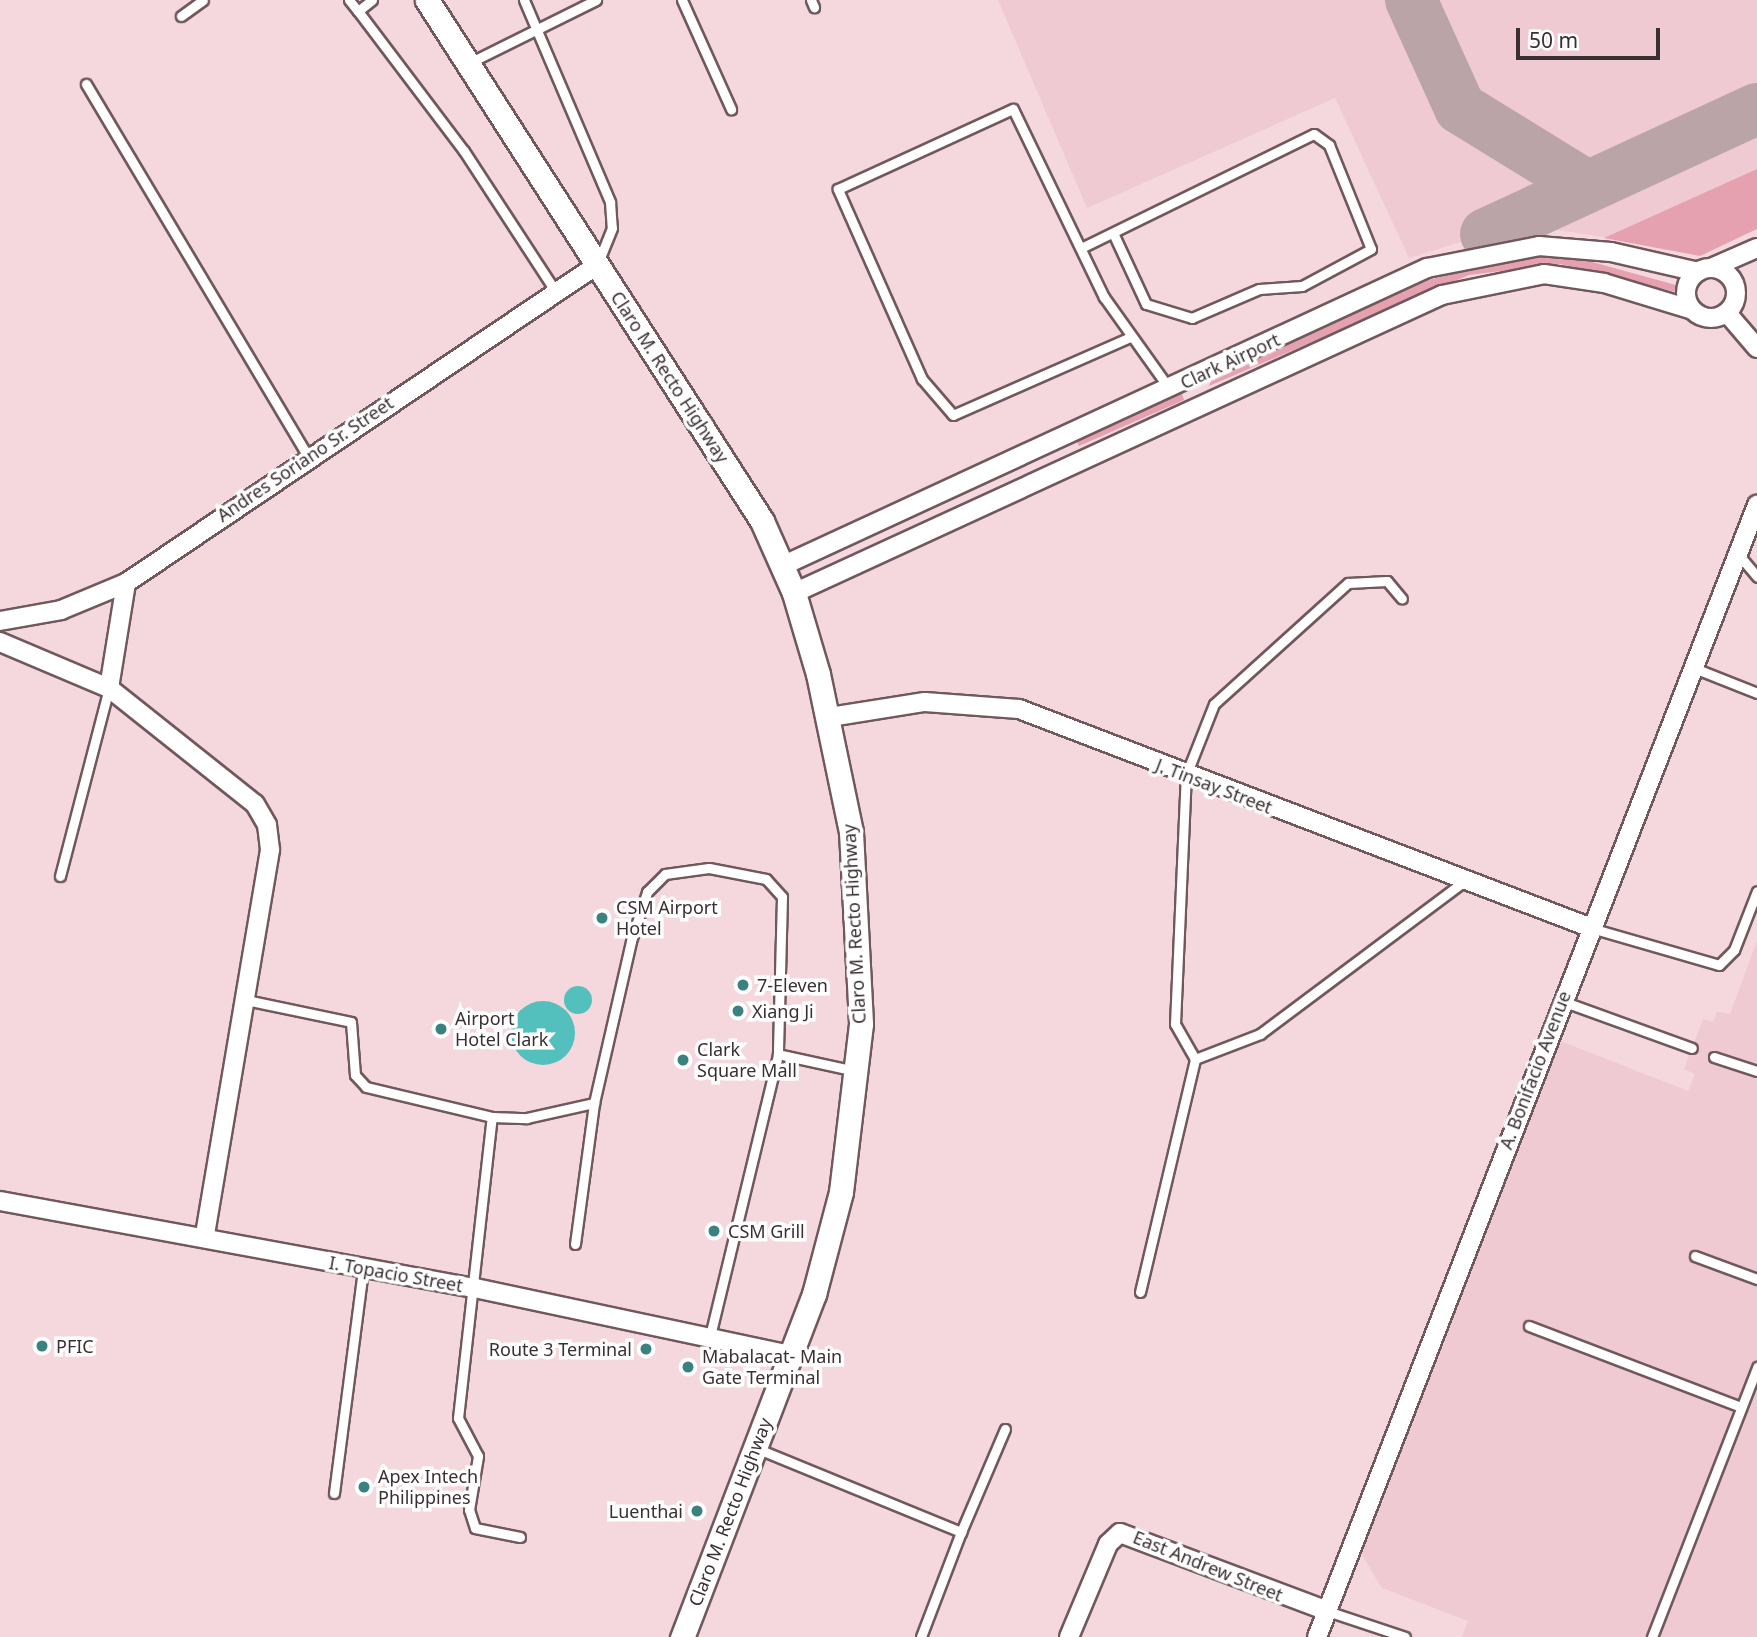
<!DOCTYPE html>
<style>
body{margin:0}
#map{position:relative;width:1757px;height:1637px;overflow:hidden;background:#f4d8dd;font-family:"Noto Sans",sans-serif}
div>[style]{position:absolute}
.built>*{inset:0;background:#efcad2}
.green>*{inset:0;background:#e6a1b1}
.water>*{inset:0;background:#54c0bd}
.round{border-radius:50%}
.taxiway>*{height:52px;margin:-26px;padding:0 26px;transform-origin:26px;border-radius:26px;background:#baa4a8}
.roads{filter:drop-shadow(2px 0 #70585d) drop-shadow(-2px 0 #70585d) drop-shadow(0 2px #70585d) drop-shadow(0 -2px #70585d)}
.service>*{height:9px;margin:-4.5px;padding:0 4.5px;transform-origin:4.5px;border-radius:4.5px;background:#fff}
.minor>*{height:18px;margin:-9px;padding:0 9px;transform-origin:9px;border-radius:9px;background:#fff}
.minor>.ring{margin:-9px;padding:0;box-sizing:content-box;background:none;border:18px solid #fff;border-radius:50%}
.secondary>*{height:23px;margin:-11.5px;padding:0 11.5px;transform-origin:11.5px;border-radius:11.5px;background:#fff}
.dots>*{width:19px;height:19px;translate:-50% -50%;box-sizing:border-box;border:4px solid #fff;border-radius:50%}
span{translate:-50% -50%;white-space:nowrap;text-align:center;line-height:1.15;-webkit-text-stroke:7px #fff;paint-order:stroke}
.street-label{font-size:18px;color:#3a2f32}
.poi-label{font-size:18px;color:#3a2f32}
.left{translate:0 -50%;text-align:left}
.right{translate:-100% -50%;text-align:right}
.scale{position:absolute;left:1516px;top:28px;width:144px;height:32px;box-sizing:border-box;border:4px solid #3a2f32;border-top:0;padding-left:9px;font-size:21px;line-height:24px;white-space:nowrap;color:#3a2f32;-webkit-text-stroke:5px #fff;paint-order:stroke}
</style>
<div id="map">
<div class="built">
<i style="clip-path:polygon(998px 0,1757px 0,1757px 205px,1663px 246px,1544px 228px,1486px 234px,1409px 258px,1335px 98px,1087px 208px)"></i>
<i style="clip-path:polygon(1757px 941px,1757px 1637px,1462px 1637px,1468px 1621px,1382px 1588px,1360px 1552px,1555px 1046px,1563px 1042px,1688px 1091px,1695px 1074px,1684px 1069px,1703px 1019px,1713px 1022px,1717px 1012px,1730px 1014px)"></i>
</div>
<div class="green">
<i style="clip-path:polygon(1757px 169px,1757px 229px,1700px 256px,1604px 238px)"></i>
<i style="clip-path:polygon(1567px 255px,1683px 287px,1676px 292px,1560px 264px,1469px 275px,1209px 386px,1212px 377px,1429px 280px,1520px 257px)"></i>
<i style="clip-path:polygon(1181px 391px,1184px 400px,1079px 446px,1076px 440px)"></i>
</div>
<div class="water">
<i class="round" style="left:564px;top:986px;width:28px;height:28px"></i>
<i class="round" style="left:511px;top:1001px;width:64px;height:64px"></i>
</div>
<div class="taxiway">
<i style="left:1411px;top:0;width:119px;rotate:65.6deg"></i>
<i style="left:1460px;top:108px;width:149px;rotate:31.6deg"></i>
<i style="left:1486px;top:234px;width:298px;rotate:-24.8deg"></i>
</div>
<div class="roads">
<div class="service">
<i style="left:349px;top:0;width:14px;rotate:51deg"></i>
<i style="left:372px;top:0;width:18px;rotate:142deg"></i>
<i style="left:358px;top:11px;width:176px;rotate:52.9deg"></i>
<i style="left:464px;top:151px;width:168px;rotate:56.9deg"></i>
<i style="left:524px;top:0;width:220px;rotate:66.9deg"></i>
<i style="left:610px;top:202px;width:26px;rotate:86deg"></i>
<i style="left:612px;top:228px;width:35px;rotate:112deg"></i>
<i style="left:682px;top:0;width:120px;rotate:65.8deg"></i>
<i style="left:811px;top:0;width:8px;rotate:67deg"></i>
<i style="left:181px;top:16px;width:27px;rotate:-36deg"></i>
<i style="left:469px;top:63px;width:142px;rotate:-26.4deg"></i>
<i style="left:86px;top:84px;width:434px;rotate:59.2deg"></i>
<i style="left:1081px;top:248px;width:259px;rotate:-26.1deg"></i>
<i style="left:1314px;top:134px;width:19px;rotate:36deg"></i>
<i style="left:1329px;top:145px;width:112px;rotate:68deg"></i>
<i style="left:1371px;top:249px;width:78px;rotate:151.8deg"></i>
<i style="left:1302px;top:286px;width:43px;rotate:176deg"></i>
<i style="left:1259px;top:289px;width:73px;rotate:156.6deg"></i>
<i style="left:1192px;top:318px;width:48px;rotate:-163.1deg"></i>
<i style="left:1146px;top:304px;width:78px;rotate:-114.9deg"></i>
<i style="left:1128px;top:338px;width:191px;rotate:156.3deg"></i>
<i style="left:953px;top:415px;width:48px;rotate:-130.7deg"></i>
<i style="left:922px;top:379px;width:208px;rotate:-113.9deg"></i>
<i style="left:838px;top:189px;width:192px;rotate:-24.6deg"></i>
<i style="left:1013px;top:109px;width:209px;rotate:64.2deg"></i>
<i style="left:1104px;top:297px;width:112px;rotate:54.5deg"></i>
<i style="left:1738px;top:554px;width:30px;rotate:50deg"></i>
<i style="left:1694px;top:668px;width:68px;rotate:21.6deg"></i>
<i style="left:60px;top:876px;width:194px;rotate:-75.4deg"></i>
<i style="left:1591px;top:928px;width:133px;rotate:16.1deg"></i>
<i style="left:1719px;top:965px;width:21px;rotate:-45deg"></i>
<i style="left:1734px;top:950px;width:63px;rotate:-68.7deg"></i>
<i style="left:246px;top:1000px;width:107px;rotate:11.8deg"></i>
<i style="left:351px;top:1022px;width:53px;rotate:85.7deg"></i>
<i style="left:355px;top:1075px;width:16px;rotate:47deg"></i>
<i style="left:366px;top:1087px;width:130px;rotate:13.4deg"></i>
<i style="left:1562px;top:1001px;width:138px;rotate:19.9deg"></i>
<i style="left:1714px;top:1057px;width:45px;rotate:18deg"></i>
<i style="left:1195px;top:1059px;width:70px;rotate:-21deg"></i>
<i style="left:1260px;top:1034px;width:254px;rotate:-36.8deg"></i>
<i style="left:575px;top:1244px;width:142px;rotate:-82.3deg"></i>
<i style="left:594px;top:1103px;width:166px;rotate:-77.1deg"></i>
<i style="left:631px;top:941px;width:52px;rotate:-71.9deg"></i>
<i style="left:647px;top:892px;width:25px;rotate:-45deg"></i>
<i style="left:665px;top:874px;width:44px;rotate:-7.8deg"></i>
<i style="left:709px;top:868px;width:58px;rotate:10.9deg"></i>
<i style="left:766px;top:879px;width:24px;rotate:48deg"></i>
<i style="left:782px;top:897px;width:157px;rotate:91.5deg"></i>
<i style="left:778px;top:1054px;width:79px;rotate:12.4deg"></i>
<i style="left:1695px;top:1256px;width:66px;rotate:20.4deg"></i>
<i style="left:1140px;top:1292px;width:239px;rotate:-76.7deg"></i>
<i style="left:1195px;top:1059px;width:40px;rotate:-119.7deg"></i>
<i style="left:1175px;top:1024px;width:249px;rotate:-87.5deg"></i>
<i style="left:1186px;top:775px;width:76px;rotate:-68.5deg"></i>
<i style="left:1214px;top:704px;width:181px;rotate:-42.1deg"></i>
<i style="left:1348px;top:583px;width:39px;rotate:-3deg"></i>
<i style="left:1387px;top:581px;width:23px;rotate:50deg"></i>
<i style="left:1529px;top:1326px;width:227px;rotate:20.9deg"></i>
<i style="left:710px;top:1336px;width:290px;rotate:-76.4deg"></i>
<i style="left:756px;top:1448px;width:222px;rotate:22.3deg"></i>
<i style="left:961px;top:1532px;width:112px;rotate:110.9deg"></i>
<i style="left:334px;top:1493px;width:224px;rotate:-82.6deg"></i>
<i style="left:961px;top:1532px;width:112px;rotate:-66.9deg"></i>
<i style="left:520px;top:1537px;width:46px;rotate:-168.7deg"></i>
<i style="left:475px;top:1528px;width:19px;rotate:-108deg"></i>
<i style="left:469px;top:1510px;width:55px;rotate:-80.5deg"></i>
<i style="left:478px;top:1456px;width:43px;rotate:-117.8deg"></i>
<i style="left:458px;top:1418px;width:303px;rotate:-83.6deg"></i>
<i style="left:492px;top:1117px;width:35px;rotate:2deg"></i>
<i style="left:527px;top:1118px;width:69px;rotate:-12.6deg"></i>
<i style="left:1327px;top:1611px;width:82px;rotate:18.4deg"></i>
<i style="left:1652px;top:1637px;width:290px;rotate:-68.7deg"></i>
</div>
<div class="minor">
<i class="ring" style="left:1686px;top:268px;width:32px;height:32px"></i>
<i style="left:1711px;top:268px;width:50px;rotate:-23.5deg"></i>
<i style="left:1727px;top:313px;width:46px;rotate:49.4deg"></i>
<i style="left:782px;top:566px;width:711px;rotate:-24.8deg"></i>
<i style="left:1427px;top:268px;width:114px;rotate:-11.1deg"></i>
<i style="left:1539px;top:246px;width:72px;rotate:4.8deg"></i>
<i style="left:1611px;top:252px;width:89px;rotate:12.9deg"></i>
<i style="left:794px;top:593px;width:713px;rotate:-24.7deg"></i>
<i style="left:1442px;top:295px;width:104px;rotate:-11.6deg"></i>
<i style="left:1544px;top:274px;width:61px;rotate:8.5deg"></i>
<i style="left:1604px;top:283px;width:90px;rotate:16.8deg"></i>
<i style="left:0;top:621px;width:62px;rotate:-10.2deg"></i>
<i style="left:61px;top:610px;width:70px;rotate:-22.6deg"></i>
<i style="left:126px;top:583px;width:568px;rotate:-34.03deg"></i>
<i style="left:0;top:642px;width:118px;rotate:22.9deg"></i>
<i style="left:109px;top:688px;width:186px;rotate:38.5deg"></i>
<i style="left:255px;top:804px;width:24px;rotate:60deg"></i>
<i style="left:267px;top:825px;width:25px;rotate:83deg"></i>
<i style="left:270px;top:850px;width:391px;rotate:99.6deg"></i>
<i style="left:109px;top:688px;width:106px;rotate:-80.8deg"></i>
<i style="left:830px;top:717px;width:96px;rotate:-9deg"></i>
<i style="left:925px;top:702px;width:94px;rotate:4.3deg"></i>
<i style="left:1019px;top:709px;width:610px;rotate:20.93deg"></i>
<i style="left:0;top:1201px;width:483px;rotate:10.4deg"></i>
<i style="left:475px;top:1288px;width:323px;rotate:12deg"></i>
<i style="left:1069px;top:1637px;width:101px;rotate:-67.2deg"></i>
<i style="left:1108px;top:1544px;width:16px;rotate:-43deg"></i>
<i style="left:1120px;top:1533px;width:221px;rotate:20.6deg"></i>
<i style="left:1317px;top:1637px;width:1215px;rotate:-68.76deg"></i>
</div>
<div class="secondary">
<i style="left:427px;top:0;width:619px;rotate:57.26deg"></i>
<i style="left:762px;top:521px;width:79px;rotate:66deg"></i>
<i style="left:794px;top:593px;width:84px;rotate:73.5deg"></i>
<i style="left:818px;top:674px;width:161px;rotate:78.2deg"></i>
<i style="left:851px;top:832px;width:192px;rotate:87deg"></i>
<i style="left:861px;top:1024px;width:169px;rotate:96.8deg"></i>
<i style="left:841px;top:1192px;width:106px;rotate:104.8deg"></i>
<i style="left:814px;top:1294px;width:368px;rotate:111deg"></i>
</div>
</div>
<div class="dots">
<i style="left:602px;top:918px;background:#39827f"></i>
<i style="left:743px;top:985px;background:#39827f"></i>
<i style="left:738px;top:1011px;background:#39827f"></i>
<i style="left:441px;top:1029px;background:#39827f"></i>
<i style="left:683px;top:1060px;background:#39827f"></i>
<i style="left:714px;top:1231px;background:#39827f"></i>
<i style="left:42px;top:1346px;background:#39827f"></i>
<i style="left:646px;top:1349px;background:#39827f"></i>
<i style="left:688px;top:1367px;background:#39827f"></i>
<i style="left:364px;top:1487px;background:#39827f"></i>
<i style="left:697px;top:1511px;background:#39827f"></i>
</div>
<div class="street-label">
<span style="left:1230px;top:361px;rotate:-25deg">Clark Airport</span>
<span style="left:670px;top:377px;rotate:57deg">Claro M. Recto Highway</span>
<span style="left:305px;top:459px;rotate:-34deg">Andres Soriano Sr. Street</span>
<span style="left:1214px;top:786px;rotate:21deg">J. Tinsay Street</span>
<span style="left:854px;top:924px;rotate:-93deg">Claro M. Recto Highway</span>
<span style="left:1535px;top:1070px;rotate:-69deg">A. Bonifacio Avenue</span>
<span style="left:396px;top:1274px;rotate:10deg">I. Topacio Street</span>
<span style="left:730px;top:1512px;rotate:-69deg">Claro M. Recto Highway</span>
<span style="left:1208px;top:1566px;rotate:22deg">East Andrew Street</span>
</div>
<div class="poi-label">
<span class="left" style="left:616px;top:918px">CSM Airport<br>Hotel</span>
<span class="left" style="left:757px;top:985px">7-Eleven</span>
<span class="left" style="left:752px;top:1011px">Xiang Ji</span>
<span class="left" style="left:455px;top:1029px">Airport<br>Hotel Clark</span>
<span class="left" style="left:697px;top:1060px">Clark<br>Square Mall</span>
<span class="left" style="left:728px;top:1231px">CSM Grill</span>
<span class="left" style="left:56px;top:1346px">PFIC</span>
<span class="right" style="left:632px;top:1349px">Route 3 Terminal</span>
<span class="left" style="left:702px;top:1367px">Mabalacat- Main<br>Gate Terminal</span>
<span class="left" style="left:378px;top:1487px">Apex Intech<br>Philippines</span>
<span class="right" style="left:683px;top:1511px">Luenthai</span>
</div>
<div class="scale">50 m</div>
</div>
